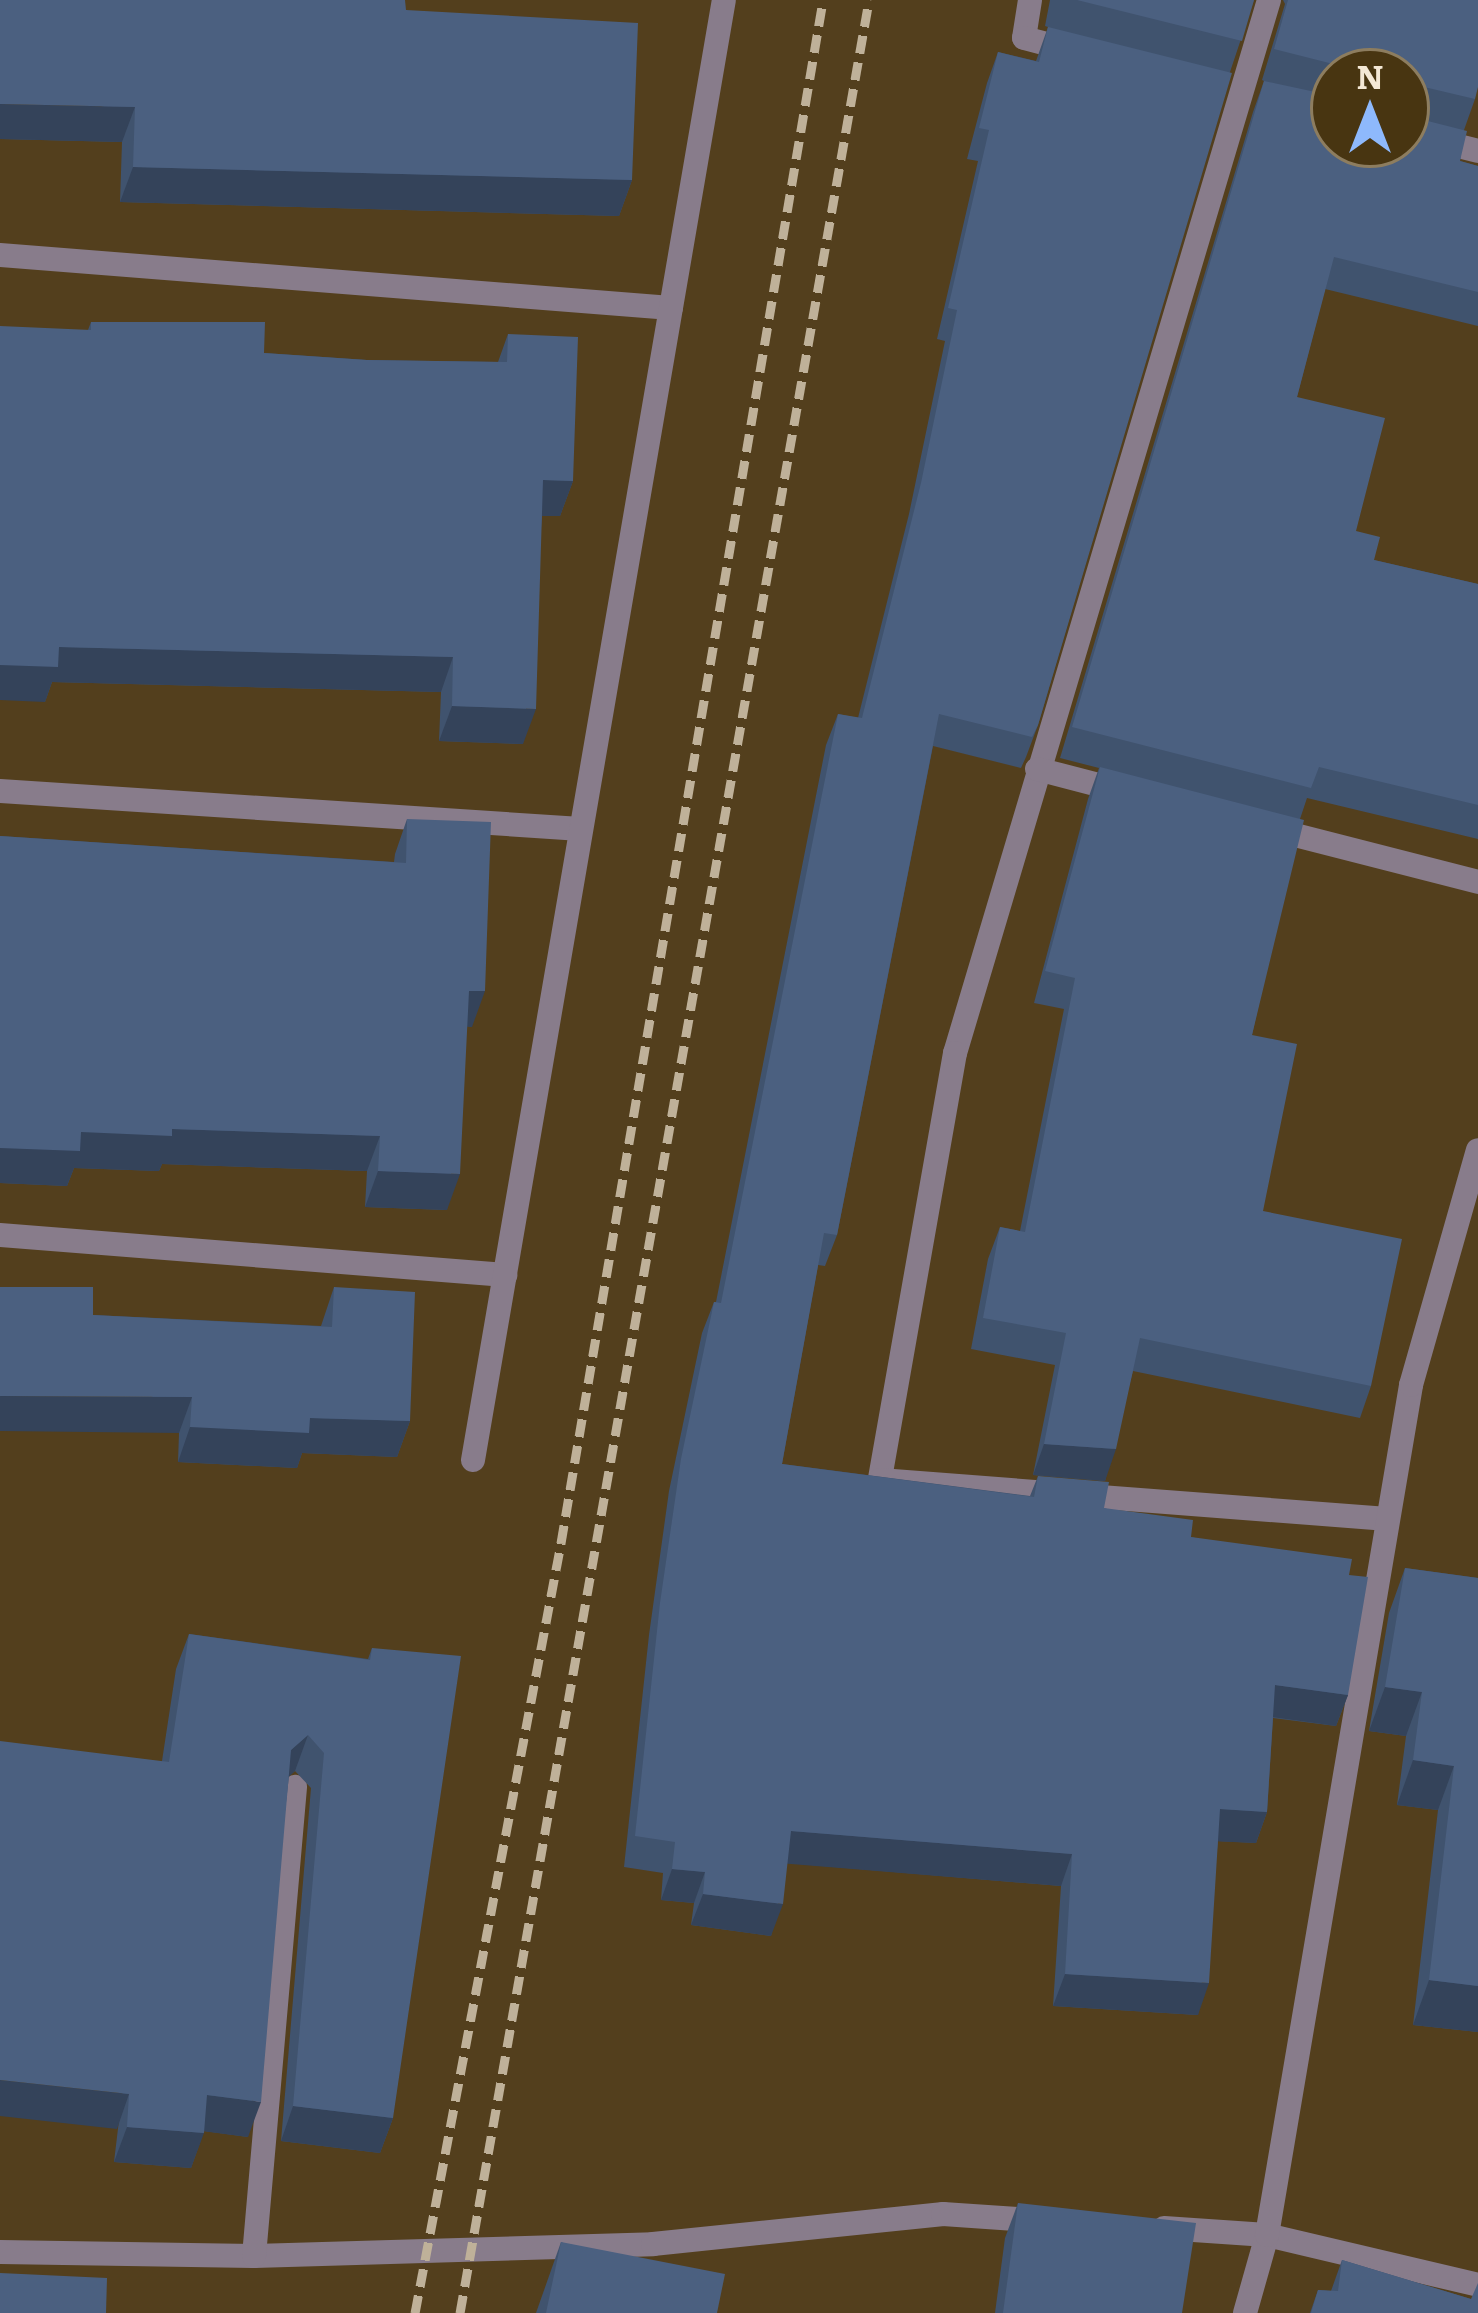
<!DOCTYPE html>
<style>
body{margin:0}
#map{position:relative;width:1478px;height:2313px;overflow:hidden;background:#533f1d;font-family:Literata,serif}
div>[style]{position:absolute}
.street>*{height:24px;margin:-12px;padding:0 12px;transform-origin:12px;border-radius:12px;background:#887c8b}
.rail>*{height:9px;margin-top:-4.5px;transform-origin:0;background:repeating-linear-gradient(90deg,#bfb199 0 18px,transparent 0 27px)}
.wall>*{inset:0;background:#40536e}
.shaded-wall>*{inset:0;background:#34435a}
.building>*{inset:0;background:#4b6080}
span{translate:-50% -50%;white-space:nowrap;text-align:center;line-height:1.15;-webkit-text-stroke:9px #483511;paint-order:stroke}
.north{position:absolute;left:1310px;top:48px;width:120px;height:120px;box-sizing:border-box;background:#483511;border:3px solid #8d7d5f;border-radius:50%;rotate:0deg;font-size:33px;font-weight:700;line-height:48px;text-align:center;color:#f4e8d5}
.north::after{content:'';display:block;margin:auto;width:42px;height:54px;background:#8eb9fc;clip-path:polygon(50% 0,100% 100%,50% 72%,0 100%)}
</style>
<div id="map">
<div class="street">
<i style="left:1030px;top:0;width:38px;rotate:99deg"></i>
<i style="left:1024px;top:38px;width:48px;rotate:14.6deg"></i>
<i style="left:1269px;top:0;width:1099px;rotate:106.6deg"></i>
<i style="left:955px;top:1053px;width:434px;rotate:100deg"></i>
<i style="left:880px;top:1480px;width:509px;rotate:4.39deg"></i>
<i style="left:1406px;top:133px;width:74px;rotate:14deg"></i>
<i style="left:0;top:255px;width:673px;rotate:4.52deg"></i>
<i style="left:1037px;top:769px;width:88px;rotate:14.5deg"></i>
<i style="left:0;top:791px;width:582px;rotate:3.74deg"></i>
<i style="left:1272px;top:829px;width:213px;rotate:14.4deg"></i>
<i style="left:0;top:1235px;width:507px;rotate:4.53deg"></i>
<i style="left:473px;top:1460px;width:1481px;rotate:-80.25deg"></i>
<i style="left:1164px;top:2228px;width:103px;rotate:3.9deg"></i>
<i style="left:1267px;top:2235px;width:217px;rotate:13.3deg"></i>
<i style="left:0;top:2252px;width:254px;rotate:0.9deg"></i>
<i style="left:254px;top:2256px;width:399px;rotate:-1.7deg"></i>
<i style="left:653px;top:2244px;width:292px;rotate:-5.9deg"></i>
<i style="left:943px;top:2214px;width:103px;rotate:3.9deg"></i>
<i style="left:254px;top:2256px;width:471px;rotate:-85deg"></i>
<i style="left:1245px;top:2313px;width:81px;rotate:-74.2deg"></i>
<i style="left:1267px;top:2235px;width:862px;rotate:-80.38deg"></i>
<i style="left:1411px;top:1385px;width:244px;rotate:-74.1deg"></i>
</div>
<div class="rail">
<i style="left:415px;top:2313px;width:784px;rotate:-79.26deg"></i>
<i style="left:561px;top:1543px;width:1565px;rotate:-80.36deg"></i>
<i style="left:460px;top:2313px;width:2349px;rotate:-79.97deg"></i>
</div>
<div class="wall">
<i style="clip-path:polygon(1050px 0,1254px 0,1230px 72px,1038px 725px,1026px 757px,1021px 768px,933px 746px,837px 1235px,825px 1266px,818px 1265px,782px 1464px,1030px 1496px,1038px 1476px,1104px 1508px,1191px 1537px,1349px 1575px,1348px 1695px,1336px 1726px,1273px 1718px,1267px 1812px,1256px 1843px,1218px 1841px,1198px 2015px,1053px 2006px,1061px 1886px,787px 1863px,771px 1936px,691px 1925px,694px 1903px,661px 1900px,663px 1873px,624px 1867px,649px 1635px,669px 1491px,702px 1333px,714px 1302px,716px 1302px,826px 745px,838px 714px,858px 718px,909px 514px,945px 341px,937px 339px,978px 161px,967px 159px,987px 83px,998px 52px,1036px 61px,1048px 27px,1045px 26px)"></i>
<i style="clip-path:polygon(evenodd,1283px 0,1478px 0,1475px 99px,1464px 130px,1460px 161px,1478px 166px,1478px 326px,1325px 289px,1297px 397px,1356px 531px,1374px 560px,1478px 584px,1478px 839px,1307px 798px,1300px 819px,1252px 1035px,1263px 1211px,1371px 1386px,1360px 1418px,1133px 1371px,1105px 1481px,1033px 1475px,1055px 1365px,971px 1349px,988px 1259px,1000px 1227px,1020px 1231px,1064px 1009px,1034px 1003px,1088px 799px,1099px 768px,1060px 758px,1253px 112px,1264px 81px,1262px 80px,1285px 4px,1283px 0,1334px 72px,1406px 72px,1334px 144px,1334px 72px)"></i>
<i style="clip-path:polygon(406px 10px,632px 180px,619px 216px,120px 202px,122px 142px,0 139px)"></i>
<i style="clip-path:polygon(91px 322px,264px 353px,367px 360px,498px 362px,508px 334px,573px 481px,560px 516px,542px 516px,523px 744px,439px 741px,441px 692px,52px 682px,45px 702px,88px 330px)"></i>
<i style="clip-path:polygon(407px 819px,472px 1027px,467px 1026px,447px 1210px,365px 1207px,367px 1171px,162px 1164px,159px 1171px,74px 1168px,67px 1186px,0 1183px,0 836px,394px 862px,395px 854px)"></i>
<i style="clip-path:polygon(334px 1287px,410px 1421px,397px 1457px,302px 1453px,297px 1468px,178px 1462px,179px 1433px,93px 1315px,321px 1326px)"></i>
<i style="clip-path:polygon(1405px 1568px,1478px 1578px,1478px 2032px,1413px 2025px,1438px 1810px,1397px 1805px,1406px 1736px,1369px 1731px,1389px 1613px)"></i>
<i style="clip-path:polygon(189px 1634px,368px 1659px,372px 1648px,393px 2118px,380px 2153px,281px 2141px,311px 1788px,295px 1771px,289px 1776px,248px 2137px,204px 2131px,191px 2168px,114px 2162px,162px 1761px,176px 1669px)"></i>
<i style="clip-path:polygon(1018px 2203px,1182px 2313px,995px 2313px,1005px 2238px)"></i>
<i style="clip-path:polygon(561px 2242px,717px 2313px,536px 2313px)"></i>
<i style="clip-path:polygon(1342px 2260px,1471px 2299px,1478px 2313px,1310px 2313px,1318px 2290px,1331px 2291px)"></i>
</div>
<div class="shaded-wall">
<i style="clip-path:polygon(1420px 86px,1409px 117px,1406px 119px,1406px 94px)"></i>
<i style="clip-path:polygon(0 104px,135px 107px,122px 142px,0 139px)"></i>
<i style="clip-path:polygon(133px 167px,632px 180px,619px 216px,120px 202px)"></i>
<i style="clip-path:polygon(543px 480px,573px 481px,560px 516px,530px 516px)"></i>
<i style="clip-path:polygon(59px 647px,453px 657px,441px 692px,52px 682px,45px 702px,0 700px,0 665px)"></i>
<i style="clip-path:polygon(452px 706px,536px 709px,523px 744px,439px 741px)"></i>
<i style="clip-path:polygon(469px 991px,485px 991px,472px 1027px,456px 1026px)"></i>
<i style="clip-path:polygon(172px 1129px,380px 1136px,367px 1171px,162px 1164px,159px 1171px,74px 1168px,67px 1186px,0 1183px,0 1148px,81px 1132px)"></i>
<i style="clip-path:polygon(378px 1171px,460px 1174px,447px 1210px,365px 1207px)"></i>
<i style="clip-path:polygon(0 1396px,192px 1397px,179px 1433px,0 1431px)"></i>
<i style="clip-path:polygon(310px 1418px,410px 1421px,397px 1457px,302px 1453px,297px 1468px,178px 1462px,190px 1427px)"></i>
<i style="clip-path:polygon(1044px 1444px,1116px 1449px,1105px 1481px,1033px 1475px)"></i>
<i style="clip-path:polygon(1275px 1685px,1348px 1695px,1336px 1726px,1264px 1716px)"></i>
<i style="clip-path:polygon(1385px 1687px,1422px 1692px,1406px 1736px,1369px 1731px)"></i>
<i style="clip-path:polygon(308px 1735px,295px 1771px,279px 1786px,291px 1750px)"></i>
<i style="clip-path:polygon(1413px 1760px,1454px 1766px,1438px 1810px,1397px 1805px)"></i>
<i style="clip-path:polygon(1220px 1809px,1267px 1812px,1256px 1843px,1209px 1841px)"></i>
<i style="clip-path:polygon(791px 1831px,1072px 1854px,1061px 1886px,779px 1863px)"></i>
<i style="clip-path:polygon(672px 1869px,705px 1872px,694px 1903px,661px 1900px)"></i>
<i style="clip-path:polygon(703px 1894px,783px 1904px,771px 1936px,691px 1925px)"></i>
<i style="clip-path:polygon(1065px 1974px,1209px 1983px,1198px 2015px,1053px 2006px)"></i>
<i style="clip-path:polygon(1429px 1980px,1478px 1986px,1478px 2032px,1413px 2025px)"></i>
<i style="clip-path:polygon(0 2080px,129px 2094px,117px 2129px,0 2116px)"></i>
<i style="clip-path:polygon(207px 2095px,261px 2102px,248px 2137px,194px 2130px)"></i>
<i style="clip-path:polygon(293px 2106px,393px 2118px,380px 2153px,281px 2141px)"></i>
<i style="clip-path:polygon(127px 2127px,204px 2133px,191px 2168px,114px 2162px)"></i>
</div>
<div class="building">
<i style="clip-path:polygon(0 0,405px 0,406px 10px,638px 23px,632px 180px,133px 167px,135px 107px,0 104px)"></i>
<i style="clip-path:polygon(1077px 0,1254px 0,1242px 41px)"></i>
<i style="clip-path:polygon(1288px 0,1478px 0,1478px 87px,1475px 99px,1420px 86px,1406px 94px,1406px 72px,1354px 72px,1349px 68px,1274px 49px)"></i>
<i style="clip-path:polygon(1048px 27px,1232px 73px,1038px 725px,1032px 737px,939px 714px,837px 1235px,824px 1233px,782px 1464px,1034px 1497px,1038px 1476px,1109px 1482px,1104px 1508px,1193px 1520px,1191px 1537px,1352px 1559px,1349px 1575px,1368px 1577px,1348px 1695px,1275px 1685px,1267px 1812px,1220px 1809px,1209px 1983px,1065px 1974px,1072px 1854px,791px 1831px,783px 1904px,703px 1894px,705px 1872px,672px 1869px,675px 1842px,635px 1836px,660px 1603px,681px 1459px,714px 1302px,721px 1303px,838px 714px,862px 718px,921px 483px,957px 310px,948px 308px,989px 130px,979px 128px,998px 52px,1039px 62px)"></i>
<i style="clip-path:polygon(1264px 81px,1334px 96px,1334px 144px,1406px 144px,1406px 105px,1412px 117px,1467px 131px,1460px 161px,1478px 166px,1478px 292px,1334px 257px,1297px 397px,1385px 418px,1356px 531px,1380px 537px,1374px 560px,1478px 584px,1478px 805px,1319px 767px,1311px 788px,1072px 727px)"></i>
<i style="clip-path:polygon(91px 322px,265px 322px,264px 353px,367px 360px,507px 362px,508px 334px,578px 337px,573px 481px,543px 480px,536px 709px,452px 706px,453px 657px,59px 647px,58px 667px,0 665px,0 326px,91px 330px)"></i>
<i style="clip-path:polygon(1100px 767px,1304px 820px,1252px 1035px,1297px 1044px,1263px 1211px,1402px 1239px,1371px 1386px,1140px 1338px,1116px 1449px,1044px 1444px,1066px 1333px,983px 1318px,1000px 1227px,1025px 1232px,1075px 978px,1045px 971px)"></i>
<i style="clip-path:polygon(407px 819px,491px 822px,485px 991px,469px 991px,460px 1174px,378px 1171px,380px 1136px,172px 1129px,172px 1136px,81px 1132px,80px 1151px,0 1148px,0 836px,406px 863px)"></i>
<i style="clip-path:polygon(0 1287px,93px 1287px,93px 1315px,332px 1327px,334px 1287px,415px 1292px,410px 1421px,310px 1418px,309px 1433px,190px 1427px,192px 1397px,0 1396px)"></i>
<i style="clip-path:polygon(1405px 1568px,1478px 1578px,1478px 1986px,1429px 1980px,1454px 1766px,1413px 1760px,1422px 1692px,1385px 1687px)"></i>
<i style="clip-path:polygon(189px 1634px,370px 1660px,372px 1648px,461px 1656px,393px 2118px,293px 2106px,324px 1753px,308px 1735px,291px 1750px,261px 2102px,207px 2095px,204px 2133px,127px 2127px,129px 2094px,0 2080px,0 1741px,169px 1762px)"></i>
<i style="clip-path:polygon(1018px 2203px,1196px 2223px,1182px 2313px,1003px 2313px)"></i>
<i style="clip-path:polygon(561px 2242px,725px 2274px,717px 2313px,546px 2313px)"></i>
<i style="clip-path:polygon(1342px 2260px,1471px 2299px,1478px 2283px,1478px 2313px,1311px 2313px,1318px 2290px,1338px 2291px)"></i>
<i style="clip-path:polygon(0 2273px,107px 2278px,106px 2313px,0 2313px)"></i>
</div>
<div class="north">N</div>
</div>
